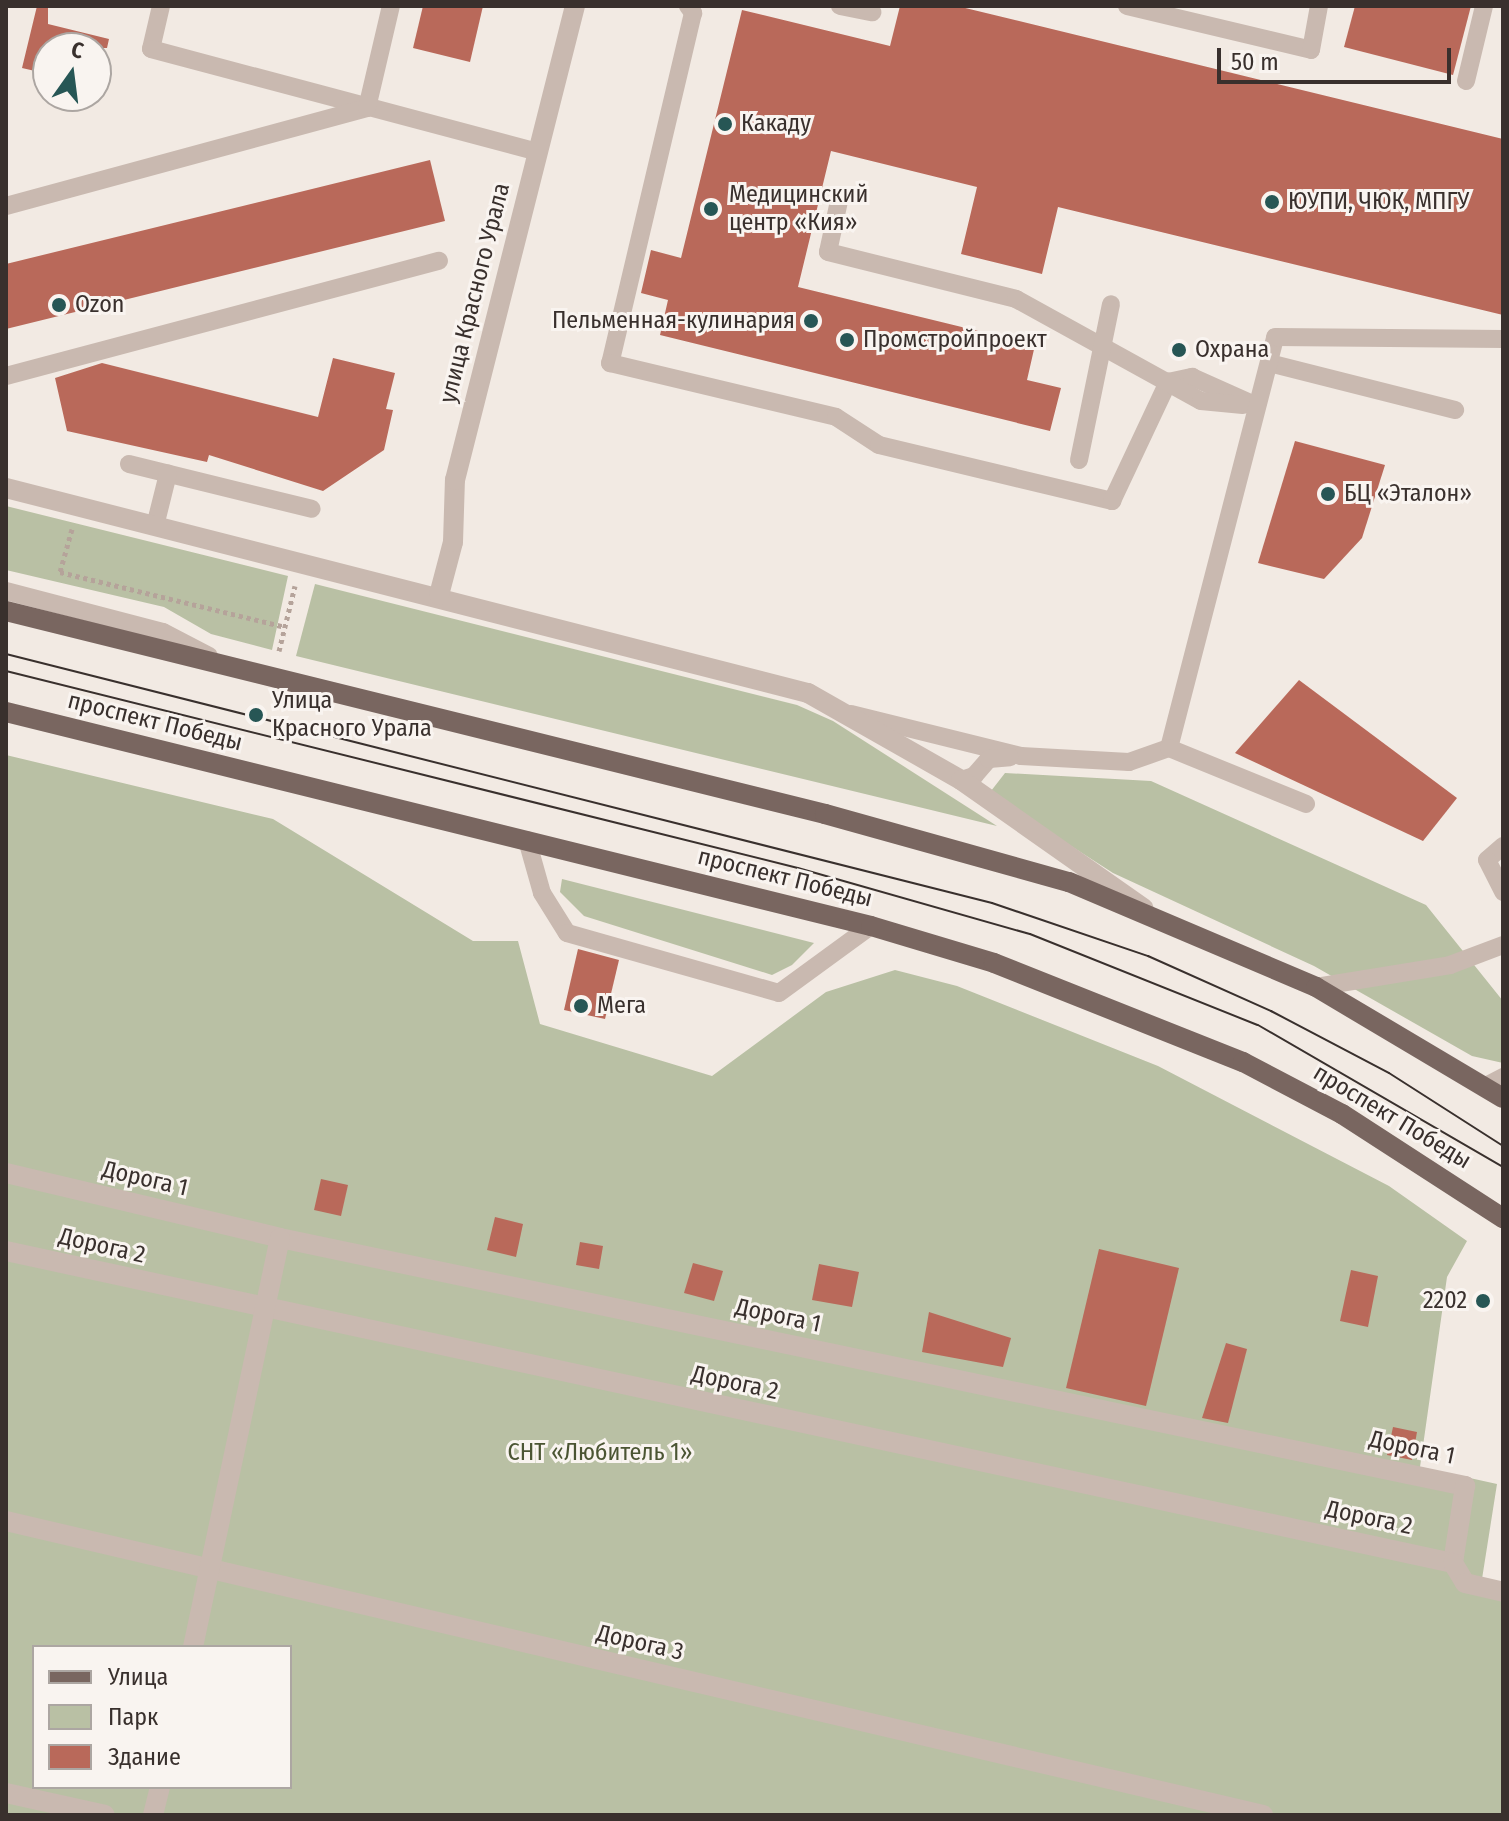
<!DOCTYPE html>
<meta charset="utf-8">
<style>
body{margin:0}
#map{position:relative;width:1509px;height:1821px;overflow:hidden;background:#f2eae3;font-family:"Fira Sans Condensed",sans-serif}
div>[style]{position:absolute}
.green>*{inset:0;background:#b9c0a4}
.building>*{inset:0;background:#b9695a}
.path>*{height:5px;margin-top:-2.5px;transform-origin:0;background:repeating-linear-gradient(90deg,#b5a39a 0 4px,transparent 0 8px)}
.service>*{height:18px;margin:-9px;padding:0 9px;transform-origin:9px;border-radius:9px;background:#c9b9b0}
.minor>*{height:20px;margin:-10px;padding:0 10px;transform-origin:10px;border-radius:10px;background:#c9b9b0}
.primary>*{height:20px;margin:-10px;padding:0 10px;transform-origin:10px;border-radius:10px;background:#796660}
.tram>*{height:2px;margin:-1px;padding:0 1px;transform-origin:1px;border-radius:1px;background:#39302d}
.dots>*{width:22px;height:22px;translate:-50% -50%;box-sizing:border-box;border:4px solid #f9f4f0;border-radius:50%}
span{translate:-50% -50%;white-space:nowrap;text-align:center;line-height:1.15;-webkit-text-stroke:6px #f9f4f0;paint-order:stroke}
.poi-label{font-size:24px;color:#39302d}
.left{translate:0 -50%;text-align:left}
.right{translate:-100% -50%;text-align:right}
.street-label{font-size:24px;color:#39302d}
.park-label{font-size:24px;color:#4b5533}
.frame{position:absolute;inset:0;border:8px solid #39302d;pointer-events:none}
.legend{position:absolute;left:32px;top:1645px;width:260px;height:144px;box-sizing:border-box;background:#f9f4f0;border:2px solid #aca6a2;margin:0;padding:10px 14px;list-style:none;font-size:24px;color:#39302d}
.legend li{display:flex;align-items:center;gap:16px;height:40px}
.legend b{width:40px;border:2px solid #aca6a2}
.north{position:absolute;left:32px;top:32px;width:80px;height:80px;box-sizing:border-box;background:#f9f4f0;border:2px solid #aca6a2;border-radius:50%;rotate:14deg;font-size:22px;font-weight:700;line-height:32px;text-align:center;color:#39302d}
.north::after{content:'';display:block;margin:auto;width:28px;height:36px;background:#275655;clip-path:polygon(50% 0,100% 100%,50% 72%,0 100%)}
.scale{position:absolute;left:1217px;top:48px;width:234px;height:36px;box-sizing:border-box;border:4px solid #39302d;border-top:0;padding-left:10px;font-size:24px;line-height:28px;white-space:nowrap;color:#39302d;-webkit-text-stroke:6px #f9f4f0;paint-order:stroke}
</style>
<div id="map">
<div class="green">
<i style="clip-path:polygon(6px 506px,288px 576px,272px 650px,211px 634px,164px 607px,6px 570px)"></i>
<i style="clip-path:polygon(315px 584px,797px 705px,833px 721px,997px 826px,296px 656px)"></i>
<i style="clip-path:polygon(evenodd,6px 755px,273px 819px,473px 941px,518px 941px,540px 1024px,712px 1076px,826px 992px,895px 970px,957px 986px,1158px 1066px,1389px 1186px,1467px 1241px,1447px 1277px,1420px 1467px,1497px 1484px,1482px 1579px,1503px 1583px,1503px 1815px,6px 1815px,6px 755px,34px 1647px,290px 1647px,290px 1787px,34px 1787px,34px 1647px)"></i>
<i style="clip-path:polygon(1005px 773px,1151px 781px,1426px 905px,1503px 1001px,1503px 1063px,1472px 1056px,1314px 966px,1113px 873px,998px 799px,991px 791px)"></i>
<i style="clip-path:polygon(562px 879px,814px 943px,792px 965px,772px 975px,584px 916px,560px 892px)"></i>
</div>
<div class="building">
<i style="clip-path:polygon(37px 6px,48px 6px,48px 24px,109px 39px,107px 48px,48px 48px,48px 74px,22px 68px)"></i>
<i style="clip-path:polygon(423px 6px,483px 6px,470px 62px,413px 48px)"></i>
<i style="clip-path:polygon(900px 6px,957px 6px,1503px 139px,1503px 315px,1058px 207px,1042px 274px,961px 254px,977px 187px,831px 151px,798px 287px,1035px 345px,1027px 380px,1061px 388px,1050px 431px,660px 335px,668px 300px,641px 293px,651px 250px,681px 258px,742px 10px,890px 46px)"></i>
<i style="clip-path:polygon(1355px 6px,1471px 6px,1453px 75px,1344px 47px)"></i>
<i style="clip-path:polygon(430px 160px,445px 221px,6px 329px,6px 264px)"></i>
<i style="clip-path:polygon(333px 358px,395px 373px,386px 409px,393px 410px,384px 450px,323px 491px,209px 455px,207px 462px,67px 431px,55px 378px,102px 363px,318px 417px)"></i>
<i style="clip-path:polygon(1295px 441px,1385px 465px,1362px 538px,1324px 579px,1258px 563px)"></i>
<i style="clip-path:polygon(1299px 680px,1457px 798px,1423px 841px,1235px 753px)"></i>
<i style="clip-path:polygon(578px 949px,619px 960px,605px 1019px,564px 1010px)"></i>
<i style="clip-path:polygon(321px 1179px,348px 1185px,341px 1216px,314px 1210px)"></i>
<i style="clip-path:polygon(495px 1217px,523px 1224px,516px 1257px,487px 1250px)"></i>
<i style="clip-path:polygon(580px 1242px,603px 1246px,599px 1269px,576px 1265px)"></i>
<i style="clip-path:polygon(1099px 1249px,1179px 1268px,1146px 1406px,1066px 1388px)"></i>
<i style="clip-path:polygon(693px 1263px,723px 1271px,714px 1301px,684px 1293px)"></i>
<i style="clip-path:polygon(819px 1264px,859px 1272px,852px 1307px,812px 1300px)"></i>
<i style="clip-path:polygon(1351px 1270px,1378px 1276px,1368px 1327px,1340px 1321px)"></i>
<i style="clip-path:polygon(929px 1312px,1011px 1338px,1003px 1367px,922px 1352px)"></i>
<i style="clip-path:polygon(1226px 1343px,1247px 1349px,1228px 1423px,1202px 1418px)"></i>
<i style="clip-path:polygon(1393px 1427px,1417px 1432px,1412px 1460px,1387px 1455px)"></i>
</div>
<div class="path">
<i style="left:72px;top:529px;width:45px;rotate:105.6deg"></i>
<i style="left:60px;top:572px;width:232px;rotate:13.7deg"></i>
<i style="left:279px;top:651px;width:67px;rotate:-76.2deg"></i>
</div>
<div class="service">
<i style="left:161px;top:6px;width:44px;rotate:103.1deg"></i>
<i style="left:151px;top:49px;width:400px;rotate:14.9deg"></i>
<i style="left:688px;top:6px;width:9px;rotate:54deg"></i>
<i style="left:693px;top:13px;width:360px;rotate:103.3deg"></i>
<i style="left:610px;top:363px;width:232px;rotate:13.4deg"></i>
<i style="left:836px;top:417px;width:51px;rotate:33.1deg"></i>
<i style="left:879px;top:445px;width:240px;rotate:13.5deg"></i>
<i style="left:1112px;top:501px;width:132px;rotate:-64.8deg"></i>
<i style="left:1168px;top:382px;width:25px;rotate:-12deg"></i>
<i style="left:1192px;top:377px;width:71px;rotate:24deg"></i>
<i style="left:840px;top:6px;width:33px;rotate:11deg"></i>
<i style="left:1127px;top:6px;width:189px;rotate:13.4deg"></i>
<i style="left:1311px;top:50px;width:45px;rotate:-79.7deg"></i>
<i style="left:1466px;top:81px;width:77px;rotate:-76.5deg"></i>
<i style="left:839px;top:201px;width:52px;rotate:102.2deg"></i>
<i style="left:828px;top:252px;width:194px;rotate:14deg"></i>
<i style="left:1016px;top:299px;width:211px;rotate:28.9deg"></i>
<i style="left:1201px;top:401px;width:42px;rotate:5.4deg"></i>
<i style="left:6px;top:206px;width:374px;rotate:-15.2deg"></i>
<i style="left:367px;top:108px;width:105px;rotate:-76.8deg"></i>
<i style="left:1269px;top:363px;width:192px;rotate:14.2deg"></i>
<i style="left:6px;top:376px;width:448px;rotate:-14.9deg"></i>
<i style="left:1079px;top:460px;width:159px;rotate:-78.4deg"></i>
<i style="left:129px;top:464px;width:188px;rotate:13.8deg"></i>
<i style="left:155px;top:526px;width:54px;rotate:-76deg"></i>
<i style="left:6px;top:591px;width:162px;rotate:14.6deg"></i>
<i style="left:163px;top:632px;width:52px;rotate:27.6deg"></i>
<i style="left:851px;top:714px;width:175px;rotate:13.9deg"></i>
<i style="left:1021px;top:756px;width:108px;rotate:3.2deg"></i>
<i style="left:1129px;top:762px;width:42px;rotate:-19.3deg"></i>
<i style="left:1169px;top:748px;width:424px;rotate:-75.5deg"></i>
<i style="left:1275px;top:337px;width:228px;rotate:0.5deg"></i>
<i style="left:1169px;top:748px;width:148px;rotate:22.2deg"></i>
<i style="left:961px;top:780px;width:14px;rotate:-17deg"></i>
<i style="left:974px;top:776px;width:23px;rotate:-49deg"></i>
<i style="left:989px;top:759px;width:21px;rotate:-5deg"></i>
<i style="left:527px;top:840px;width:55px;rotate:74.2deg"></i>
<i style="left:542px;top:893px;width:47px;rotate:58deg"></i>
<i style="left:567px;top:933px;width:220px;rotate:15.8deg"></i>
<i style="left:779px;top:993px;width:114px;rotate:-36.1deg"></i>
<i style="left:1503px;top:846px;width:21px;rotate:139deg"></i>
<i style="left:1487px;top:860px;width:36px;rotate:63deg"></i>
<i style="left:1316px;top:987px;width:136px;rotate:-9.3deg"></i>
<i style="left:1450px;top:965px;width:57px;rotate:-20.7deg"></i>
<i style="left:1486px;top:1086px;width:19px;rotate:-28deg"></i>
</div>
<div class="minor">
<i style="left:6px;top:488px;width:828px;rotate:14.34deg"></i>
<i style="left:808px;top:693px;width:176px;rotate:29.6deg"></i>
<i style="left:961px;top:780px;width:223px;rotate:35.1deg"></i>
<i style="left:439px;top:595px;width:55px;rotate:-75.2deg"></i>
<i style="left:453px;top:542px;width:62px;rotate:-88.2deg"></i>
<i style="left:455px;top:480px;width:489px;rotate:-75.8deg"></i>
<i style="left:6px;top:1173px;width:282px;rotate:13.3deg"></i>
<i style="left:280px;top:1238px;width:1211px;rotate:11.82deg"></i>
<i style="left:1465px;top:1486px;width:78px;rotate:98.9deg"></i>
<i style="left:6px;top:1251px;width:1480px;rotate:12.17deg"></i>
<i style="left:6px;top:1521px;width:1291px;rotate:13.16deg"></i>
<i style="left:1453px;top:1563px;width:23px;rotate:59deg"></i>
<i style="left:1465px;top:1583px;width:39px;rotate:13deg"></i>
<i style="left:193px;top:1647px;width:418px;rotate:-78deg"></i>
<i style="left:6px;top:1793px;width:101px;rotate:12.5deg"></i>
<i style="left:153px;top:1815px;width:29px;rotate:-76deg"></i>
</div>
<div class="primary">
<i style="left:6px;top:611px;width:844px;rotate:13.92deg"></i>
<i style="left:825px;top:814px;width:253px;rotate:15.6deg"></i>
<i style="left:1069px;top:882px;width:268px;rotate:23deg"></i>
<i style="left:1316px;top:987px;width:217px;rotate:30.7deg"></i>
<i style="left:6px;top:712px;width:891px;rotate:13.9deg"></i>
<i style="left:871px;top:926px;width:128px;rotate:16.7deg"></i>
<i style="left:994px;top:963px;width:268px;rotate:21.7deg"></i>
<i style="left:1243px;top:1062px;width:112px;rotate:27.7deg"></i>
<i style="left:1342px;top:1114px;width:192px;rotate:32.9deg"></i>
</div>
<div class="tram">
<i style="left:6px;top:654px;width:1017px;rotate:14.17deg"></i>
<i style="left:992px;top:903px;width:165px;rotate:18.8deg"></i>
<i style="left:1148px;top:956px;width:135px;rotate:24.1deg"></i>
<i style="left:1271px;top:1011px;width:133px;rotate:27.7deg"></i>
<i style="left:1389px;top:1073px;width:135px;rotate:32.6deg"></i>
<i style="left:6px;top:671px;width:816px;rotate:13.97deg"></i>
<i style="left:798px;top:868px;width:241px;rotate:15.9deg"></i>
<i style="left:1030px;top:934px;width:245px;rotate:21.8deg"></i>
<i style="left:1258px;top:1025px;width:283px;rotate:30.1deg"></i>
</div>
<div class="dots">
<i style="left:725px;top:124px;background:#275655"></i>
<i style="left:1272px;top:202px;background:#275655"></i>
<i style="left:711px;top:209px;background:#275655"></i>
<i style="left:59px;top:305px;background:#275655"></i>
<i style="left:811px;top:321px;background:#275655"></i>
<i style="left:847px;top:340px;background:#275655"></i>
<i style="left:1179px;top:350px;background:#275655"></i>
<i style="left:1328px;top:494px;background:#275655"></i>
<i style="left:256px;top:715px;background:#275655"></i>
<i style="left:581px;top:1006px;background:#275655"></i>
<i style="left:1483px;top:1301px;background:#275655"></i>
</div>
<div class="poi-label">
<span class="left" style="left:741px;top:124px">Какаду</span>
<span class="left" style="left:729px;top:209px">Медицинский<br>центр «Кия»</span>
<span class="left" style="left:1288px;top:202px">ЮУПИ, ЧЮК, МПГУ</span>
<span class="left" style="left:75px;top:305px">Ozon</span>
<span class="right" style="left:795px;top:321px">Пельменная-кулинария</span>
<span class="left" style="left:863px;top:340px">Промстройпроект</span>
<span class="left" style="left:1195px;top:350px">Охрана</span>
<span class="left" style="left:1344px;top:494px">БЦ «Эталон»</span>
<span class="left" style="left:272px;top:715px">Улица<br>Красного Урала</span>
<span class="left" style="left:597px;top:1006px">Мега</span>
<span class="right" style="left:1467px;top:1301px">2202</span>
</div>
<div class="street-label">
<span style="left:475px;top:293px;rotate:-76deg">улица Красного Урала</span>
<span style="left:155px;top:722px;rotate:14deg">проспект Победы</span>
<span style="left:785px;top:878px;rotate:14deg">проспект Победы</span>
<span style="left:1392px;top:1117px;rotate:31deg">проспект Победы</span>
<span style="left:145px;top:1179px;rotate:13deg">Дорога 1</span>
<span style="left:102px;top:1246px;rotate:13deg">Дорога 2</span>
<span style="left:778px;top:1316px;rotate:12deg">Дорога 1</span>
<span style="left:735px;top:1383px;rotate:12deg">Дорога 2</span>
<span style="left:1412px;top:1448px;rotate:12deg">Дорога 1</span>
<span style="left:1369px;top:1518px;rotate:12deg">Дорога 2</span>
<span style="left:640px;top:1643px;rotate:13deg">Дорога 3</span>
</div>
<div class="park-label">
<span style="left:600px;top:1453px">СНТ «Любитель 1»</span>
</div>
<div class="frame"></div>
<ul class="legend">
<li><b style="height:10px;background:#796660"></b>Улица</li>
<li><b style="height:22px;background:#b9c0a4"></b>Парк</li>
<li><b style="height:22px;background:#b9695a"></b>Здание</li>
</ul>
<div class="north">С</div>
<div class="scale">50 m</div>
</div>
